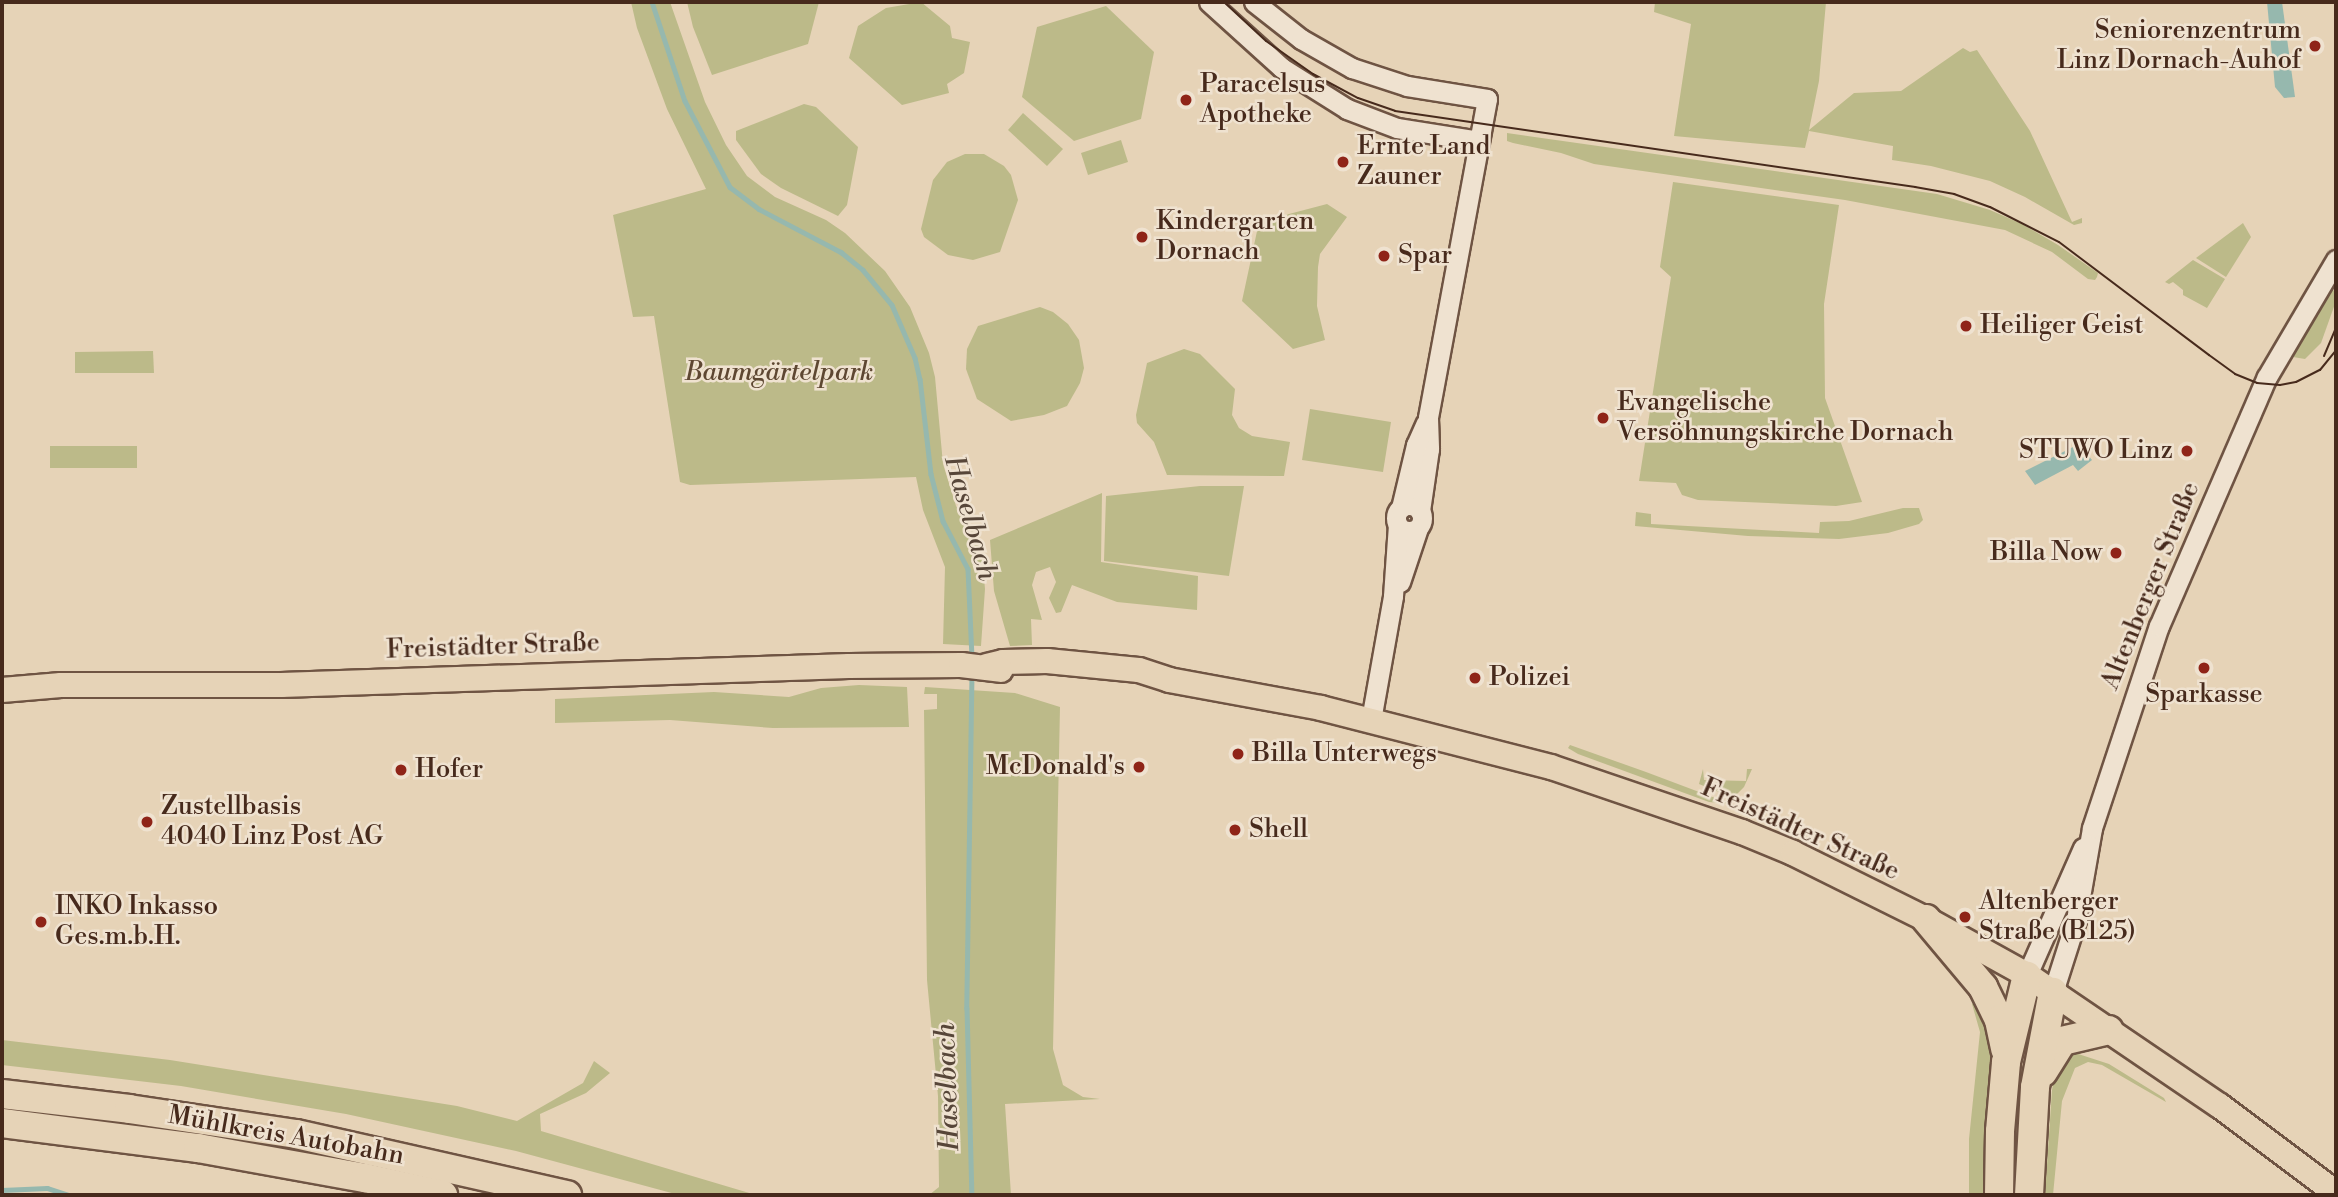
<!DOCTYPE html>
<meta charset="utf-8">
<style>
body{margin:0}
#map{position:relative;width:2338px;height:1197px;overflow:hidden;background:#e6d3b7;font-family:"Libre Bodoni",serif}
div>[style]{position:absolute}
.green>*{inset:0;background:#bcba89}
.water>*{inset:0;background:#96b8ae}
.stream>*{height:4.5px;margin:-2.25px;padding:0 2.25px;transform-origin:2.25px;border-radius:2.25px;background:#96b8ae}
.roads{filter:drop-shadow(2px 0 #6f5443) drop-shadow(-2px 0 #6f5443) drop-shadow(0 2px #6f5443) drop-shadow(0 -2px #6f5443)}
.tertiary>*{height:19px;margin:-9.5px;padding:0 9.5px;transform-origin:9.5px;border-radius:9.5px;background:#efe2d0}
.tertiary>.ring{margin:-9.5px;padding:0;box-sizing:content-box;background:none;border:19px solid #efe2d0;border-radius:50%}
.primary>*{height:24px;margin:-12px;padding:0 12px;transform-origin:12px;border-radius:12px;background:#e6d3b7}
.motorway>*{height:28px;margin:-14px;padding:0 14px;transform-origin:14px;border-radius:14px;background:#e6d3b7}
.tram>*{height:2px;margin:-1px;padding:0 1px;transform-origin:1px;border-radius:1px;background:#472a1c}
.dots>*{width:19px;height:19px;translate:-50% -50%;box-sizing:border-box;border:4px solid #efe2d0;border-radius:50%}
span{translate:-50% -50%;white-space:nowrap;text-align:center;line-height:1.15;-webkit-text-stroke:5px #efe2d0;paint-order:stroke}
.poi-label{font-size:26px;color:#472a1c}
.right{translate:-100% -50%;text-align:right}
.left{translate:0 -50%;text-align:left}
.park-label{font-size:26px;color:#5e4732;font-style:italic}
.street-label{font-size:26px;color:#472a1c}
.water-label{font-size:28px;color:#574639;font-style:italic}
.frame{position:absolute;inset:0;border:4px solid #472a1c;pointer-events:none}
</style>
<div id="map">
<div class="green">
<i style="clip-path:polygon(631px 2px,670px 2px,705px 102px,726px 145px,747px 176px,775px 197px,826px 220px,845px 233px,885px 271px,910px 307px,929px 353px,935px 377px,943px 464px,956px 506px,963px 518px,978px 530px,981px 545px,985px 589px,981px 646px,943px 644px,945px 567px,923px 510px,916px 477px,690px 485px,680px 482px,654px 316px,633px 317px,613px 215px,706px 189px,667px 109px,637px 28px)"></i>
<i style="clip-path:polygon(687px 2px,819px 2px,808px 44px,712px 75px,693px 27px)"></i>
<i style="clip-path:polygon(921px 2px,950px 26px,952px 38px,970px 42px,964px 73px,947px 84px,949px 93px,902px 105px,849px 58px,858px 26px,886px 8px)"></i>
<i style="clip-path:polygon(1655px 2px,1826px 2px,1819px 81px,1809px 130px,1854px 93px,1901px 91px,1963px 48px,1970px 52px,1977px 50px,2030px 131px,2072px 222px,2082px 218px,2082px 223px,2074px 225px,2025px 197px,1990px 181px,1931px 166px,1892px 160px,1893px 146px,1809px 131px,1805px 148px,1674px 136px,1691px 24px,1654px 12px)"></i>
<i style="clip-path:polygon(1106px 6px,1154px 52px,1141px 119px,1074px 141px,1022px 97px,1037px 27px)"></i>
<i style="clip-path:polygon(804px 104px,816px 107px,858px 147px,847px 205px,838px 216px,781px 188px,761px 174px,736px 140px,736px 131px)"></i>
<i style="clip-path:polygon(1023px 113px,1063px 149px,1047px 166px,1008px 130px)"></i>
<i style="clip-path:polygon(1507px 133px,1937px 194px,1990px 210px,2022px 224px,2058px 245px,2098px 273px,2097px 277px,2095px 280px,2088px 279px,2052px 252px,2005px 230px,1845px 200px,1594px 164px,1561px 153px,1513px 143px,1507px 141px)"></i>
<i style="clip-path:polygon(1121px 140px,1128px 162px,1088px 175px,1081px 153px)"></i>
<i style="clip-path:polygon(965px 154px,984px 154px,1004px 166px,1011px 175px,1018px 200px,1000px 252px,973px 260px,948px 255px,924px 237px,921px 229px,933px 180px,947px 162px)"></i>
<i style="clip-path:polygon(1673px 182px,1839px 205px,1824px 304px,1825px 398px,1862px 502px,1836px 506px,1698px 500px,1682px 495px,1676px 483px,1639px 481px,1671px 277px,1660px 267px)"></i>
<i style="clip-path:polygon(1327px 204px,1347px 217px,1320px 254px,1318px 267px,1317px 306px,1325px 340px,1293px 349px,1242px 301px,1259px 222px)"></i>
<i style="clip-path:polygon(2243px 223px,2251px 237px,2226px 277px,2196px 258px)"></i>
<i style="clip-path:polygon(2193px 260px,2225px 279px,2207px 308px,2183px 295px,2183px 290px,2173px 282px,2169px 284px,2165px 282px)"></i>
<i style="clip-path:polygon(2331px 289px,2336px 292px,2336px 301px,2321px 343px,2305px 359px,2293px 357px)"></i>
<i style="clip-path:polygon(1040px 307px,1053px 312px,1068px 324px,1079px 340px,1084px 368px,1080px 383px,1067px 406px,1044px 415px,1011px 421px,977px 399px,966px 369px,967px 349px,978px 326px)"></i>
<i style="clip-path:polygon(1184px 349px,1200px 354px,1235px 389px,1232px 415px,1239px 428px,1252px 436px,1290px 442px,1284px 476px,1167px 475px,1154px 442px,1137px 423px,1136px 415px,1147px 363px)"></i>
<i style="clip-path:polygon(153px 351px,154px 373px,75px 373px,75px 352px)"></i>
<i style="clip-path:polygon(1310px 409px,1391px 422px,1383px 472px,1302px 460px)"></i>
<i style="clip-path:polygon(50px 446px,137px 446px,137px 468px,50px 468px)"></i>
<i style="clip-path:polygon(1200px 486px,1244px 486px,1229px 576px,1104px 561px,1106px 496px)"></i>
<i style="clip-path:polygon(1102px 493px,1101px 562px,1198px 576px,1197px 610px,1117px 602px,1072px 585px,1061px 612px,1056px 613px,1049px 598px,1056px 582px,1050px 567px,1036px 572px,1032px 585px,1042px 620px,1031px 619px,1032px 645px,1010px 646px,994px 591px,990px 540px)"></i>
<i style="clip-path:polygon(1903px 508px,1919px 508px,1923px 520px,1919px 524px,1888px 533px,1839px 539px,1748px 536px,1635px 526px,1636px 512px,1651px 514px,1651px 524px,1819px 533px,1820px 522px,1849px 521px)"></i>
<i style="clip-path:polygon(859px 685px,907px 687px,909px 727px,773px 728px,670px 720px,555px 723px,555px 699px,714px 692px,789px 697px,821px 688px)"></i>
<i style="clip-path:polygon(925px 687px,1015px 693px,1060px 707px,1053px 1049px,1063px 1085px,1083px 1097px,1100px 1099px,1005px 1104px,1011px 1195px,929px 1195px,939px 1187px,938px 1096px,927px 980px,924px 710px,937px 709px,937px 694px,924px 694px)"></i>
<i style="clip-path:polygon(1570px 745px,1646px 772px,1731px 804px,1709px 802px,1578px 754px,1568px 748px)"></i>
<i style="clip-path:polygon(1703px 769px,1704px 780px,1746px 781px,1747px 769px,1752px 769px,1744px 787px,1733px 798px,1699px 784px)"></i>
<i style="clip-path:polygon(1979px 1000px,1996px 1054px,1990px 1195px,1969px 1195px,1969px 1139px,1980px 1032px,1972px 1004px)"></i>
<i style="clip-path:polygon(2px 1040px,170px 1060px,457px 1106px,517px 1121px,583px 1083px,594px 1061px,610px 1073px,586px 1093px,540px 1114px,541px 1131px,756px 1195px,679px 1195px,516px 1151px,346px 1114px,181px 1086px,2px 1065px)"></i>
<i style="clip-path:polygon(2066px 1050px,2109px 1064px,2164px 1098px,2166px 1102px,2102px 1065px,2088px 1062px,2075px 1068px,2062px 1101px,2053px 1195px,2045px 1195px,2052px 1090px,2056px 1067px)"></i>
</div>
<div class="water">
<i style="clip-path:polygon(2267px 2px,2282px 2px,2295px 97px,2284px 98px,2275px 87px)"></i>
<i style="clip-path:polygon(2079px 444px,2092px 460px,2078px 471px,2073px 465px,2035px 485px,2025px 471px)"></i>
</div>
<div class="stream">
<i style="left:652px;top:2px;width:104px;rotate:71.6deg"></i>
<i style="left:685px;top:101px;width:97px;rotate:62.4deg"></i>
<i style="left:730px;top:187px;width:36px;rotate:37deg"></i>
<i style="left:759px;top:209px;width:93px;rotate:27.7deg"></i>
<i style="left:841px;top:252px;width:28px;rotate:39deg"></i>
<i style="left:863px;top:270px;width:45px;rotate:50.4deg"></i>
<i style="left:892px;top:305px;width:58px;rotate:66.5deg"></i>
<i style="left:915px;top:358px;width:22px;rotate:77deg"></i>
<i style="left:920px;top:379px;width:96px;rotate:83.4deg"></i>
<i style="left:931px;top:474px;width:49px;rotate:75.7deg"></i>
<i style="left:943px;top:521px;width:54px;rotate:62.5deg"></i>
<i style="left:968px;top:569px;width:89px;rotate:87.4deg"></i>
<i style="left:972px;top:674px;width:334px;rotate:90.9deg"></i>
<i style="left:967px;top:1008px;width:187px;rotate:88.5deg"></i>
<i style="left:2px;top:1190px;width:45px;rotate:-2.5deg"></i>
<i style="left:47px;top:1188px;width:22px;rotate:18deg"></i>
<i style="left:90px;top:1195px;width:5px"></i>
</div>
<div class="roads">
<div class="tertiary">
<i style="left:1209px;top:2px;width:98px;rotate:42.1deg"></i>
<i style="left:1282px;top:68px;width:77px;rotate:32.2deg"></i>
<i style="left:1347px;top:109px;width:53px;rotate:20.8deg"></i>
<i style="left:1397px;top:128px;width:83px;rotate:9deg"></i>
<i style="left:1254px;top:2px;width:60px;rotate:38.2deg"></i>
<i style="left:1301px;top:39px;width:59px;rotate:29.6deg"></i>
<i style="left:1352px;top:68px;width:58px;rotate:18.1deg"></i>
<i style="left:1407px;top:86px;width:81px;rotate:9.2deg"></i>
<i style="left:1487px;top:99px;width:324px;rotate:100.5deg"></i>
<i style="left:1428px;top:418px;width:31px;rotate:88deg"></i>
<i style="left:1429px;top:449px;width:63px;rotate:98.3deg"></i>
<i class="ring" style="left:1396px;top:505px;width:7px;height:7px"></i>
<i style="left:1401px;top:508px;width:65px;rotate:-76.6deg"></i>
<i style="left:1416px;top:445px;width:24px;rotate:-66deg"></i>
<i style="left:1400px;top:582px;width:57px;rotate:-71.6deg"></i>
<i style="left:1371px;top:720px;width:126px;rotate:-79.9deg"></i>
<i style="left:1393px;top:596px;width:71px;rotate:-86deg"></i>
<i style="left:2027px;top:975px;width:139px;rotate:-66.2deg"></i>
<i style="left:2053px;top:992px;width:76px;rotate:-72.3deg"></i>
<i style="left:2076px;top:920px;width:93px;rotate:-80.1deg"></i>
<i style="left:2092px;top:828px;width:213px;rotate:-71.7deg"></i>
<i style="left:2159px;top:626px;width:271px;rotate:-66.6deg"></i>
<i style="left:2267px;top:377px;width:136px;rotate:-59.5deg"></i>
</div>
<div class="primary">
<i style="left:987px;top:666px;width:16px;rotate:-14deg"></i>
<i style="left:1003px;top:662px;width:44px;rotate:-1.3deg"></i>
<i style="left:1047px;top:661px;width:92px;rotate:5.6deg"></i>
<i style="left:1139px;top:670px;width:32px;rotate:18deg"></i>
<i style="left:1169px;top:680px;width:155px;rotate:10.4deg"></i>
<i style="left:1321px;top:708px;width:237px;rotate:14.4deg"></i>
<i style="left:1551px;top:767px;width:202px;rotate:18.8deg"></i>
<i style="left:1742px;top:832px;width:55px;rotate:22.4deg"></i>
<i style="left:1793px;top:853px;width:148px;rotate:26.4deg"></i>
<i style="left:1926px;top:919px;width:115px;rotate:29deg"></i>
<i style="left:2027px;top:975px;width:233px;rotate:34.2deg"></i>
<i style="left:2220px;top:1106px;width:145px;rotate:36.9deg"></i>
<i style="left:2px;top:690px;width:59px;rotate:-4.8deg"></i>
<i style="left:61px;top:685px;width:220px"></i>
<i style="left:281px;top:685px;width:568px;rotate:-1.92deg"></i>
<i style="left:849px;top:666px;width:112px;rotate:-0.5deg"></i>
<i style="left:961px;top:665px;width:40px;rotate:7.1deg"></i>
</div>
<div class="motorway">
<i style="left:1926px;top:919px;width:89px;rotate:50deg"></i>
<i style="left:1983px;top:987px;width:37px;rotate:64deg"></i>
<i style="left:1999px;top:1020px;width:30px;rotate:78deg"></i>
<i style="left:2043px;top:1072px;width:36px;rotate:-58deg"></i>
<i style="left:2062px;top:1041px;width:48px;rotate:-13.2deg"></i>
<i style="left:2px;top:1094px;width:128px;rotate:6.7deg"></i>
<i style="left:129px;top:1109px;width:169px;rotate:8.5deg"></i>
<i style="left:296px;top:1134px;width:278px;rotate:12.7deg"></i>
<i style="left:2px;top:1123px;width:198px;rotate:7.3deg"></i>
<i style="left:198px;top:1148px;width:170px;rotate:10.2deg"></i>
<i style="left:365px;top:1178px;width:80px;rotate:12.3deg"></i>
<i style="left:1999px;top:1195px;width:64px;rotate:-89.1deg"></i>
<i style="left:2000px;top:1131px;width:69px;rotate:-85deg"></i>
<i style="left:2006px;top:1062px;width:89px;rotate:-76.4deg"></i>
<i style="left:2029px;top:1195px;width:108px;rotate:-86.8deg"></i>
<i style="left:2035px;top:1087px;width:97px;rotate:-79.3deg"></i>
</div>
</div>
<div class="tram">
<i style="left:1224px;top:2px;width:57px;rotate:42.9deg"></i>
<i style="left:1266px;top:41px;width:57px;rotate:35.1deg"></i>
<i style="left:1313px;top:74px;width:51px;rotate:28.1deg"></i>
<i style="left:1358px;top:98px;width:39px;rotate:19deg"></i>
<i style="left:1395px;top:111px;width:526px;rotate:8.32deg"></i>
<i style="left:1915px;top:187px;width:40px;rotate:10deg"></i>
<i style="left:1954px;top:194px;width:38px;rotate:20deg"></i>
<i style="left:1990px;top:207px;width:77px;rotate:26.9deg"></i>
<i style="left:2059px;top:242px;width:188px;rotate:37deg"></i>
<i style="left:2209px;top:355px;width:32px;rotate:36deg"></i>
<i style="left:2235px;top:374px;width:24px;rotate:22deg"></i>
<i style="left:2257px;top:383px;width:23px;rotate:5deg"></i>
<i style="left:2280px;top:385px;width:16px;rotate:-11deg"></i>
<i style="left:2296px;top:382px;width:27px;rotate:-27deg"></i>
<i style="left:2320px;top:370px;width:26px;rotate:-51deg"></i>
<i style="left:2324px;top:356px;width:30px;rotate:-67deg"></i>
</div>
<div class="dots">
<i style="left:2315px;top:46px;background:#8f2418"></i>
<i style="left:1186px;top:100px;background:#8f2418"></i>
<i style="left:1343px;top:162px;background:#8f2418"></i>
<i style="left:1142px;top:237px;background:#8f2418"></i>
<i style="left:1384px;top:256px;background:#8f2418"></i>
<i style="left:1966px;top:326px;background:#8f2418"></i>
<i style="left:1603px;top:418px;background:#8f2418"></i>
<i style="left:2187px;top:451px;background:#8f2418"></i>
<i style="left:2116px;top:553px;background:#8f2418"></i>
<i style="left:2204px;top:668px;background:#8f2418"></i>
<i style="left:1475px;top:678px;background:#8f2418"></i>
<i style="left:1238px;top:754px;background:#8f2418"></i>
<i style="left:1139px;top:767px;background:#8f2418"></i>
<i style="left:401px;top:770px;background:#8f2418"></i>
<i style="left:147px;top:822px;background:#8f2418"></i>
<i style="left:1235px;top:830px;background:#8f2418"></i>
<i style="left:1965px;top:917px;background:#8f2418"></i>
<i style="left:41px;top:922px;background:#8f2418"></i>
</div>
<div class="poi-label">
<span class="right" style="left:2301px;top:46px">Seniorenzentrum<br>Linz Dornach-Auhof</span>
<span class="left" style="left:1200px;top:100px">Paracelsus<br>Apotheke</span>
<span class="left" style="left:1357px;top:162px">Ernte Land<br>Zauner</span>
<span class="left" style="left:1156px;top:237px">Kindergarten<br>Dornach</span>
<span class="left" style="left:1398px;top:256px">Spar</span>
<span class="left" style="left:1980px;top:326px">Heiliger Geist</span>
<span class="left" style="left:1617px;top:418px">Evangelische<br>Versöhnungskirche Dornach</span>
<span class="right" style="left:2173px;top:451px">STUWO Linz</span>
<span class="right" style="left:2102px;top:553px">Billa Now</span>
<span class="left" style="left:1489px;top:678px">Polizei</span>
<span style="left:2204px;top:695px">Sparkasse</span>
<span class="left" style="left:1252px;top:754px">Billa Unterwegs</span>
<span class="right" style="left:1125px;top:767px">McDonald's</span>
<span class="left" style="left:415px;top:770px">Hofer</span>
<span class="left" style="left:161px;top:822px">Zustellbasis<br>4040 Linz Post AG</span>
<span class="left" style="left:1249px;top:830px">Shell</span>
<span class="left" style="left:1979px;top:917px">Altenberger<br>Straße (B125)</span>
<span class="left" style="left:55px;top:922px">INKO Inkasso<br>Ges.m.b.H.</span>
</div>
<div class="park-label">
<span style="left:779px;top:373px">Baumgärtelpark</span>
</div>
<div class="street-label">
<span style="left:2151px;top:586px;rotate:-68deg">Altenberger Straße</span>
<span style="left:493px;top:647px;rotate:-2deg">Freistädter Straße</span>
<span style="left:1800px;top:830px;rotate:24deg">Freistädter Straße</span>
<span style="left:286px;top:1136px;rotate:10deg">Mühlkreis Autobahn</span>
</div>
<div class="water-label">
<span style="left:970px;top:518px;rotate:74deg">Haselbach</span>
<span style="left:948px;top:1087px;rotate:-92deg">Haselbach</span>
</div>
<div class="frame"></div>
</div>
